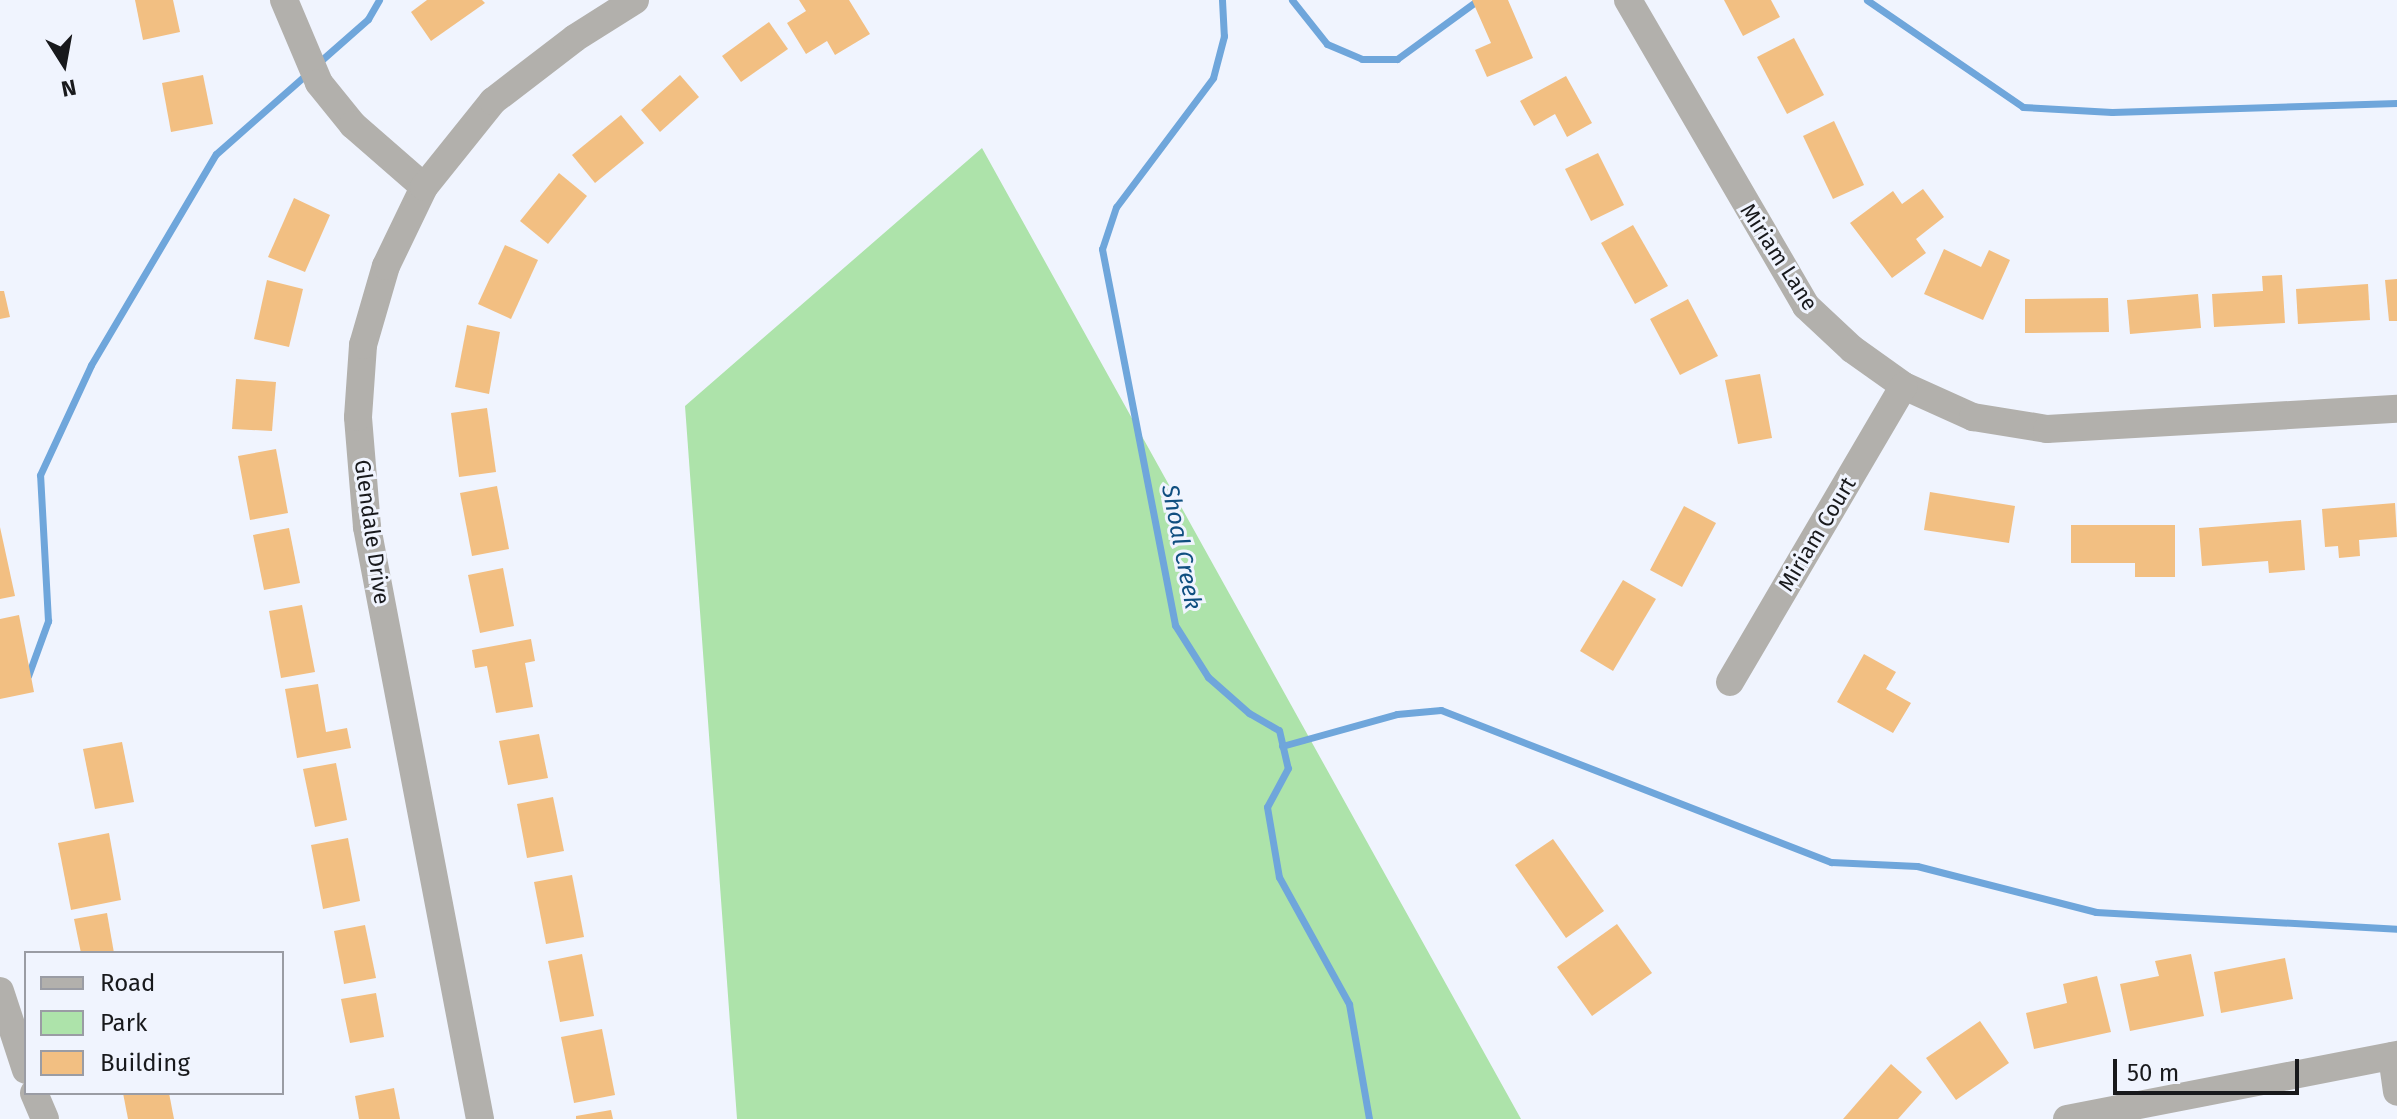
<!DOCTYPE html>
<style>
body{margin:0}
#map{position:relative;width:2397px;height:1119px;overflow:hidden;background:#f0f4fe;font-family:"Fira Sans",sans-serif}
div>[style]{position:absolute}
.green>*{inset:0;background:#ade3aa}
.stream>*{height:7px;margin:-3.5px;padding:0 3.5px;transform-origin:3.5px;border-radius:3.5px;background:#6fa6db}
.building>*{inset:0;background:#f2bf82}
.minor>*{height:28px;margin:-14px;padding:0 14px;transform-origin:14px;border-radius:14px;background:#b2b0ac}
span{translate:-50% -50%;white-space:nowrap;text-align:center;line-height:1.15;-webkit-text-stroke:6px #f0f4fe;paint-order:stroke}
.street-label{font-size:22px;color:#18191c}
.water-label{font-size:24px;color:#104f80;font-style:italic}
.legend{position:absolute;left:24px;top:951px;width:260px;height:144px;box-sizing:border-box;background:#f0f4fe;border:2px solid #9a9ca4;margin:0;padding:10px 14px;list-style:none;font-size:24px;color:#18191c}
.legend li{display:flex;align-items:center;gap:16px;height:40px}
.legend b{width:40px;border:2px solid #9a9ca4}
.north{position:absolute;left:24px;top:24px;width:80px;height:80px;-webkit-text-stroke:6px #f0f4fe;paint-order:stroke;rotate:169deg;font-size:22px;font-weight:700;line-height:32px;text-align:center;color:#18191c}
.north::after{content:'';display:block;margin:auto;width:28px;height:36px;background:#18191c;clip-path:polygon(50% 0,100% 100%,50% 72%,0 100%)}
.scale{position:absolute;left:2113px;top:1059px;width:186px;height:36px;box-sizing:border-box;border:4px solid #18191c;border-top:0;padding-left:10px;font-size:24px;line-height:28px;white-space:nowrap;color:#18191c;-webkit-text-stroke:6px #f0f4fe;paint-order:stroke}
</style>
<div id="map">
<div class="green">
<i style="clip-path:polygon(982px 148px,1361px 831px,1521px 1119px,737px 1119px,685px 406px)"></i>
</div>
<div class="stream">
<i style="left:1222px;top:0;width:36px;rotate:87deg"></i>
<i style="left:1224px;top:36px;width:43px;rotate:104.7deg"></i>
<i style="left:1213px;top:78px;width:161px;rotate:126.9deg"></i>
<i style="left:1116px;top:207px;width:44px;rotate:108.4deg"></i>
<i style="left:1102px;top:249px;width:383px;rotate:79deg"></i>
<i style="left:1175px;top:625px;width:62px;rotate:57.6deg"></i>
<i style="left:1208px;top:677px;width:55px;rotate:41.3deg"></i>
<i style="left:1249px;top:713px;width:34px;rotate:30deg"></i>
<i style="left:1279px;top:730px;width:39px;rotate:77deg"></i>
<i style="left:1288px;top:768px;width:44px;rotate:118.3deg"></i>
<i style="left:1267px;top:807px;width:71px;rotate:80.3deg"></i>
<i style="left:1279px;top:877px;width:145px;rotate:61.1deg"></i>
<i style="left:1349px;top:1004px;width:117px;rotate:80.1deg"></i>
<i style="left:1292px;top:0;width:56px;rotate:51.5deg"></i>
<i style="left:1327px;top:44px;width:38px;rotate:23deg"></i>
<i style="left:1362px;top:59px;width:35px"></i>
<i style="left:1397px;top:59px;width:100px;rotate:-36.1deg"></i>
<i style="left:1867px;top:0;width:189px;rotate:34.4deg"></i>
<i style="left:2023px;top:107px;width:89px;rotate:3.2deg"></i>
<i style="left:2112px;top:112px;width:285px;rotate:-1.8deg"></i>
<i style="left:317px;top:64px;width:68px;rotate:-41.4deg"></i>
<i style="left:368px;top:19px;width:22px;rotate:-60deg"></i>
<i style="left:28px;top:676px;width:59px;rotate:-70deg"></i>
<i style="left:48px;top:621px;width:146px;rotate:-93.1deg"></i>
<i style="left:40px;top:475px;width:121px;rotate:-65.1deg"></i>
<i style="left:91px;top:365px;width:245px;rotate:-59.4deg"></i>
<i style="left:216px;top:154px;width:123px;rotate:-41.4deg"></i>
<i style="left:1282px;top:746px;width:119px;rotate:-15.5deg"></i>
<i style="left:1397px;top:714px;width:44px;rotate:-5.2deg"></i>
<i style="left:1441px;top:710px;width:419px;rotate:21.3deg"></i>
<i style="left:1831px;top:862px;width:86px;rotate:2.7deg"></i>
<i style="left:1917px;top:866px;width:185px;rotate:14.4deg"></i>
<i style="left:2096px;top:912px;width:301px;rotate:3.2deg"></i>
</div>
<div class="building">
<i style="clip-path:polygon(135px 0,173px 0,180px 32px,143px 40px)"></i>
<i style="clip-path:polygon(427px 0,482px 0,485px 3px,431px 41px,411px 12px)"></i>
<i style="clip-path:polygon(799px 0,849px 0,870px 34px,835px 55px,827px 41px,806px 54px,787px 23px,806px 11px)"></i>
<i style="clip-path:polygon(1472px 0,1508px 0,1533px 58px,1487px 77px,1475px 50px,1491px 43px)"></i>
<i style="clip-path:polygon(1724px 0,1771px 0,1780px 17px,1743px 36px)"></i>
<i style="clip-path:polygon(769px 22px,788px 49px,741px 82px,722px 56px)"></i>
<i style="clip-path:polygon(1794px 38px,1824px 95px,1787px 114px,1757px 57px)"></i>
<i style="clip-path:polygon(203px 75px,213px 124px,171px 132px,162px 83px)"></i>
<i style="clip-path:polygon(680px 75px,699px 97px,660px 132px,641px 110px)"></i>
<i style="clip-path:polygon(1566px 76px,1592px 123px,1567px 137px,1555px 114px,1534px 126px,1520px 101px)"></i>
<i style="clip-path:polygon(621px 115px,644px 143px,595px 183px,572px 155px)"></i>
<i style="clip-path:polygon(1834px 121px,1864px 185px,1833px 199px,1803px 136px)"></i>
<i style="clip-path:polygon(1598px 153px,1624px 205px,1591px 221px,1565px 169px)"></i>
<i style="clip-path:polygon(559px 173px,587px 196px,548px 244px,520px 221px)"></i>
<i style="clip-path:polygon(1923px 189px,1944px 217px,1916px 239px,1926px 253px,1892px 278px,1850px 223px,1893px 191px,1902px 204px)"></i>
<i style="clip-path:polygon(294px 198px,330px 215px,305px 272px,268px 257px)"></i>
<i style="clip-path:polygon(1633px 225px,1668px 286px,1635px 304px,1601px 243px)"></i>
<i style="clip-path:polygon(505px 245px,538px 260px,511px 319px,478px 304px)"></i>
<i style="clip-path:polygon(1944px 249px,1981px 267px,1989px 250px,2010px 260px,1983px 320px,1924px 294px)"></i>
<i style="clip-path:polygon(2282px 275px,2285px 323px,2214px 327px,2212px 294px,2263px 291px,2262px 276px)"></i>
<i style="clip-path:polygon(2397px 279px,2397px 321px,2389px 321px,2385px 280px)"></i>
<i style="clip-path:polygon(267px 280px,303px 289px,289px 347px,254px 339px)"></i>
<i style="clip-path:polygon(2368px 284px,2370px 320px,2298px 324px,2296px 289px)"></i>
<i style="clip-path:polygon(0 291px,4px 291px,10px 317px,0 319px)"></i>
<i style="clip-path:polygon(2198px 294px,2201px 328px,2130px 334px,2127px 300px)"></i>
<i style="clip-path:polygon(2108px 298px,2109px 332px,2025px 333px,2025px 299px)"></i>
<i style="clip-path:polygon(1688px 299px,1718px 356px,1680px 375px,1650px 319px)"></i>
<i style="clip-path:polygon(467px 325px,500px 332px,489px 394px,455px 387px)"></i>
<i style="clip-path:polygon(1760px 374px,1772px 438px,1738px 444px,1725px 380px)"></i>
<i style="clip-path:polygon(236px 379px,276px 382px,272px 431px,232px 429px)"></i>
<i style="clip-path:polygon(487px 408px,496px 472px,459px 477px,451px 413px)"></i>
<i style="clip-path:polygon(276px 449px,288px 513px,250px 520px,238px 456px)"></i>
<i style="clip-path:polygon(497px 486px,509px 549px,472px 556px,460px 493px)"></i>
<i style="clip-path:polygon(1930px 492px,2015px 506px,2009px 543px,1924px 530px)"></i>
<i style="clip-path:polygon(2395px 503px,2397px 537px,2359px 540px,2360px 556px,2339px 558px,2338px 546px,2325px 547px,2322px 509px)"></i>
<i style="clip-path:polygon(1684px 506px,1716px 523px,1682px 587px,1650px 570px)"></i>
<i style="clip-path:polygon(2301px 520px,2305px 570px,2269px 573px,2268px 561px,2202px 566px,2199px 528px)"></i>
<i style="clip-path:polygon(2071px 525px,2175px 525px,2175px 577px,2135px 577px,2135px 563px,2071px 563px)"></i>
<i style="clip-path:polygon(0 527px,15px 596px,0 599px)"></i>
<i style="clip-path:polygon(289px 528px,300px 583px,264px 590px,253px 535px)"></i>
<i style="clip-path:polygon(503px 568px,514px 626px,480px 633px,468px 575px)"></i>
<i style="clip-path:polygon(1623px 580px,1656px 599px,1613px 671px,1580px 651px)"></i>
<i style="clip-path:polygon(302px 605px,315px 672px,281px 678px,269px 611px)"></i>
<i style="clip-path:polygon(19px 615px,34px 692px,0 699px,0 619px)"></i>
<i style="clip-path:polygon(531px 639px,535px 661px,525px 663px,533px 707px,496px 713px,487px 666px,475px 668px,472px 650px)"></i>
<i style="clip-path:polygon(1864px 654px,1896px 672px,1886px 689px,1911px 703px,1893px 733px,1837px 702px)"></i>
<i style="clip-path:polygon(318px 684px,326px 732px,347px 728px,351px 748px,297px 758px,285px 689px)"></i>
<i style="clip-path:polygon(539px 734px,548px 778px,508px 785px,499px 741px)"></i>
<i style="clip-path:polygon(122px 742px,134px 802px,95px 809px,83px 749px)"></i>
<i style="clip-path:polygon(336px 763px,347px 820px,315px 827px,303px 769px)"></i>
<i style="clip-path:polygon(553px 797px,564px 851px,527px 858px,517px 804px)"></i>
<i style="clip-path:polygon(109px 833px,121px 900px,71px 910px,58px 843px)"></i>
<i style="clip-path:polygon(348px 838px,360px 901px,323px 909px,311px 845px)"></i>
<i style="clip-path:polygon(1553px 839px,1604px 911px,1566px 938px,1515px 865px)"></i>
<i style="clip-path:polygon(572px 875px,584px 937px,546px 944px,534px 882px)"></i>
<i style="clip-path:polygon(107px 913px,114px 953px,81px 953px,74px 919px)"></i>
<i style="clip-path:polygon(1617px 924px,1652px 973px,1592px 1016px,1557px 967px)"></i>
<i style="clip-path:polygon(365px 925px,376px 978px,344px 984px,334px 931px)"></i>
<i style="clip-path:polygon(582px 954px,594px 1016px,560px 1022px,548px 961px)"></i>
<i style="clip-path:polygon(2191px 954px,2204px 1016px,2130px 1031px,2120px 984px,2159px 976px,2155px 961px)"></i>
<i style="clip-path:polygon(2285px 958px,2293px 999px,2221px 1013px,2214px 972px)"></i>
<i style="clip-path:polygon(2097px 976px,2111px 1032px,2034px 1049px,2026px 1013px,2067px 1003px,2063px 984px)"></i>
<i style="clip-path:polygon(376px 993px,384px 1037px,350px 1043px,341px 999px)"></i>
<i style="clip-path:polygon(1980px 1021px,2009px 1063px,1956px 1100px,1926px 1058px)"></i>
<i style="clip-path:polygon(602px 1029px,615px 1095px,574px 1103px,561px 1037px)"></i>
<i style="clip-path:polygon(1891px 1064px,1922px 1092px,1898px 1119px,1843px 1119px)"></i>
<i style="clip-path:polygon(394px 1088px,400px 1119px,359px 1119px,355px 1096px)"></i>
<i style="clip-path:polygon(123px 1093px,169px 1093px,174px 1119px,128px 1119px)"></i>
<i style="clip-path:polygon(611px 1110px,613px 1119px,576px 1119px,576px 1116px)"></i>
</div>
<div class="minor">
<i style="left:284px;top:0;width:90px;rotate:67.1deg"></i>
<i style="left:319px;top:83px;width:54px;rotate:51deg"></i>
<i style="left:353px;top:125px;width:94px;rotate:41.1deg"></i>
<i style="left:1628px;top:0;width:354px;rotate:59.8deg"></i>
<i style="left:1806px;top:306px;width:63px;rotate:43.1deg"></i>
<i style="left:1852px;top:349px;width:64px;rotate:35.4deg"></i>
<i style="left:1904px;top:386px;width:76px;rotate:24.2deg"></i>
<i style="left:1973px;top:417px;width:75px;rotate:9.2deg"></i>
<i style="left:2047px;top:429px;width:351px;rotate:-3.3deg"></i>
<i style="left:1730px;top:682px;width:343px;rotate:-59.6deg"></i>
<i style="left:0;top:991px;width:83px;rotate:71.8deg"></i>
<i style="left:2392px;top:1056px;width:36px;rotate:82deg"></i>
<i style="left:34px;top:1093px;width:28px;rotate:67deg"></i>
<i style="left:480px;top:1119px;width:603px;rotate:-100.81deg"></i>
<i style="left:367px;top:527px;width:110px;rotate:-94.7deg"></i>
<i style="left:358px;top:417px;width:72px;rotate:-86deg"></i>
<i style="left:363px;top:345px;width:82px;rotate:-73.8deg"></i>
<i style="left:386px;top:266px;width:88px;rotate:-64.3deg"></i>
<i style="left:424px;top:187px;width:110px;rotate:-51.3deg"></i>
<i style="left:493px;top:101px;width:103px;rotate:-37.5deg"></i>
<i style="left:575px;top:38px;width:71px;rotate:-32.3deg"></i>
<i style="left:2067px;top:1119px;width:336px;rotate:-11deg"></i>
</div>
<div class="street-label">
<span style="left:1779px;top:257px;rotate:57deg">Miriam Lane</span>
<span style="left:372px;top:532px;rotate:82deg">Glendale Drive</span>
<span style="left:1817px;top:534px;rotate:-59deg">Miriam Court</span>
</div>
<div class="water-label">
<span style="left:1181px;top:547px;rotate:79deg">Shoal Creek</span>
</div>
<ul class="legend">
<li><b style="height:10px;background:#b2b0ac"></b>Road</li>
<li><b style="height:22px;background:#ade3aa"></b>Park</li>
<li><b style="height:22px;background:#f2bf82"></b>Building</li>
</ul>
<div class="north">N</div>
<div class="scale">50 m</div>
</div>
